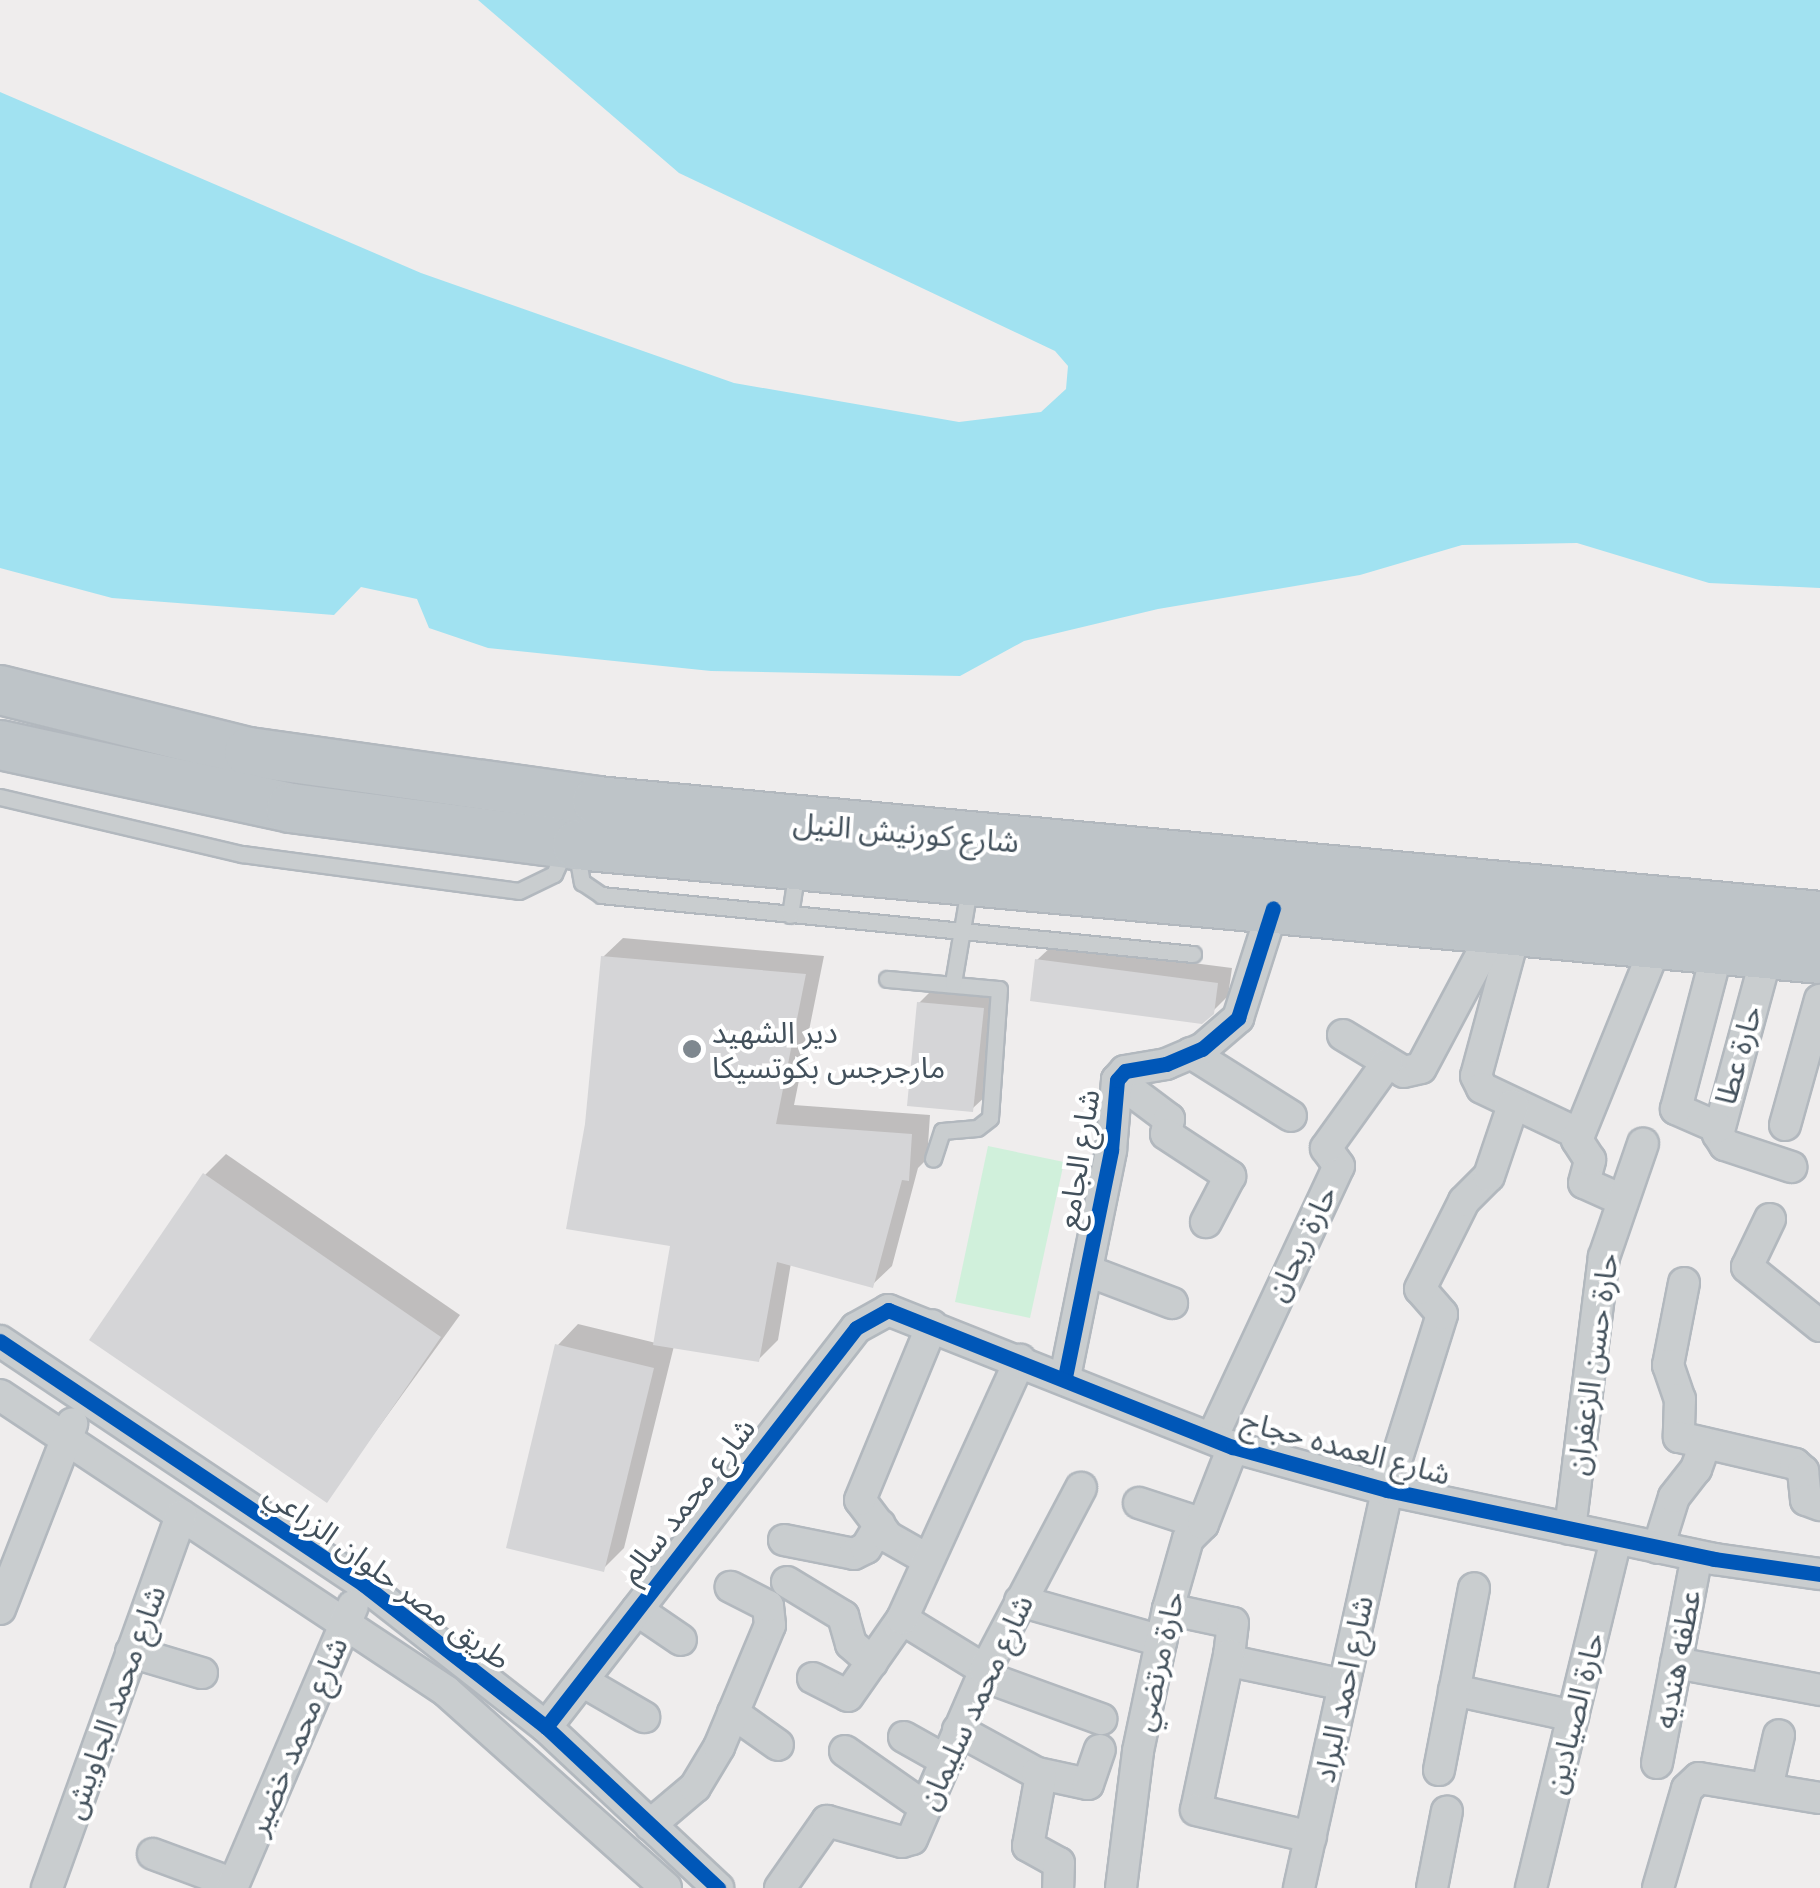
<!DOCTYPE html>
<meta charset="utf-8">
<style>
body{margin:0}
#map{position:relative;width:1820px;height:1888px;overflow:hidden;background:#efeded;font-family:Mulish,"Noto Sans Arabic",sans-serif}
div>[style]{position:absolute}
.green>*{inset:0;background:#d0f0db}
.water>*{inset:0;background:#a1e2f1}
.shadow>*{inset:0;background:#0003}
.building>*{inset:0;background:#d5d5d7}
.roads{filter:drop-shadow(2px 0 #b2b8be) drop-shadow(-2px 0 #b2b8be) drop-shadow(0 2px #b2b8be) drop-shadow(0 -2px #b2b8be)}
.service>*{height:15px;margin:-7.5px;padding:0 7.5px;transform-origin:7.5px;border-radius:7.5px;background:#c9cdcf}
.minor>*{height:30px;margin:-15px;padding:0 15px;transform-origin:15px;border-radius:15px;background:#c9cdcf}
.trunk>*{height:48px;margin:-24px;padding:0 24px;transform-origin:24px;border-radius:24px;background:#bec4c8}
.cycleway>*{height:15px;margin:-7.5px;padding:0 7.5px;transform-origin:7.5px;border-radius:7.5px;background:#0057b8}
.dots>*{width:28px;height:28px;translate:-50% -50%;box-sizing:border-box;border:5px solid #fff;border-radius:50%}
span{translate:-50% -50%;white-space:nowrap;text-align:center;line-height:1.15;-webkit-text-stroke:8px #fff;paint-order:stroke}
.street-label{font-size:30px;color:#43515c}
.poi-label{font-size:30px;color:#43515c}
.left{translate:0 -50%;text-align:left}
</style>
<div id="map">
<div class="green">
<i style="clip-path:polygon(988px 1146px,1064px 1162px,1030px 1318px,955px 1302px)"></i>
</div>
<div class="water">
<i style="clip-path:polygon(478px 0,1820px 0,1820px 588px,1709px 583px,1577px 543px,1462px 545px,1360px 575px,1158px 609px,1024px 641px,960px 676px,711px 671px,488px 648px,429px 628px,417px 599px,361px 587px,334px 615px,112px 598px,0 568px,0 92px,421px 273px,734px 383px,959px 422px,1041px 412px,1066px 389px,1068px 366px,1055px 351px,679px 173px)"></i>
</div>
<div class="shadow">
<i style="clip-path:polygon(623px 938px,824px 956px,794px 1105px,930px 1115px,927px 1159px,918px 1168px,892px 1266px,872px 1285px,791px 1263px,778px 1340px,758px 1360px,674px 1346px,624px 1548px,603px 1569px,558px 1345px,578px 1324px,656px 1343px,673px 1244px,588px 1124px,603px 957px)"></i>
<i style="clip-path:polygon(1053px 945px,1232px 968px,1228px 996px,1212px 1012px,1037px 960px)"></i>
<i style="clip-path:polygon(935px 987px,998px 993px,988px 1094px,972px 1109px,919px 1003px)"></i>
<i style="clip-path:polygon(226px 1154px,460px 1315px,326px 1500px,205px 1175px)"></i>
</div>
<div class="building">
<i style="clip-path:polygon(601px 956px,806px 974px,776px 1124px,912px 1134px,909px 1181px,902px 1180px,873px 1288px,777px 1262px,759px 1362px,653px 1345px,670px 1246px,566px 1229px,585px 1124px)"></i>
<i style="clip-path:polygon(1035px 959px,1218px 983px,1214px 1014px,1202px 1024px,1030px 1001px)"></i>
<i style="clip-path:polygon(917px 1002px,984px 1008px,973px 1112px,907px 1106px)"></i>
<i style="clip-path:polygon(203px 1173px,441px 1337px,327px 1503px,89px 1340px)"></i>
<i style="clip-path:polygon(555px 1344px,654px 1368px,604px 1572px,506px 1548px)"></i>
</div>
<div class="roads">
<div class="service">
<i style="left:0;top:797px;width:249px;rotate:13.3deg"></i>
<i style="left:242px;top:854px;width:279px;rotate:7.6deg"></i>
<i style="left:519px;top:891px;width:39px;rotate:-26deg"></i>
<i style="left:554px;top:874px;width:27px;rotate:-66deg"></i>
<i style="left:576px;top:849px;width:34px;rotate:80deg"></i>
<i style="left:582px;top:882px;width:23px;rotate:34deg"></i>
<i style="left:601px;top:895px;width:595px;rotate:5.69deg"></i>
<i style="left:790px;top:915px;width:47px;rotate:-81.3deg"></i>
<i style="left:887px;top:979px;width:112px;rotate:5.1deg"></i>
<i style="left:999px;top:989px;width:129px;rotate:94deg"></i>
<i style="left:990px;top:1118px;width:16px;rotate:142deg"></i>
<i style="left:977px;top:1128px;width:35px;rotate:175deg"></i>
<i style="left:942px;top:1131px;width:29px;rotate:108deg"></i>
<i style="left:953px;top:983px;width:96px;rotate:-80.4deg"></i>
</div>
<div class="minor">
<i style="left:1516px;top:928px;width:153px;rotate:105.1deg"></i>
<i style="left:1476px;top:1076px;width:13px;rotate:63deg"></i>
<i style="left:1482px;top:1088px;width:107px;rotate:25.4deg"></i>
<i style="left:1767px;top:954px;width:187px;rotate:105.2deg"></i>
<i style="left:1718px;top:1134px;width:13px;rotate:58deg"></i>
<i style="left:1725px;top:1145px;width:70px;rotate:18.4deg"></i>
<i style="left:1343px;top:1035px;width:71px;rotate:31.2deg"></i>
<i style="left:1404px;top:1072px;width:17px;rotate:-13deg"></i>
<i style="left:1421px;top:1068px;width:160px;rotate:-62deg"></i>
<i style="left:1191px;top:1053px;width:118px;rotate:32.2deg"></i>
<i style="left:1117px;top:1080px;width:65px;rotate:36.9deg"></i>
<i style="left:1169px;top:1119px;width:15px;rotate:101deg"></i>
<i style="left:1166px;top:1134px;width:77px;rotate:33.3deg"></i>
<i style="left:1230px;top:1176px;width:52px;rotate:117.6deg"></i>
<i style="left:1785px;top:1125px;width:130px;rotate:-74.4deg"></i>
<i style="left:1717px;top:1127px;width:45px;rotate:-156.3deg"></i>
<i style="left:1676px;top:1109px;width:165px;rotate:-75.3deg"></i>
<i style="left:1620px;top:1199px;width:39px;rotate:-156deg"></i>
<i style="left:1584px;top:1183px;width:24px;rotate:-75deg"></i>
<i style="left:1590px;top:1160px;width:24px;rotate:-123deg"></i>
<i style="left:1577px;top:1140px;width:213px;rotate:-67.9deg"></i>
<i style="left:1770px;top:1219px;width:53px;rotate:115.6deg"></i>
<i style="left:1747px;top:1267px;width:94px;rotate:38.9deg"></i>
<i style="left:1088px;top:1271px;width:90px;rotate:20.9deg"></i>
<i style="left:1684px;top:1283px;width:84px;rotate:101deg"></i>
<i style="left:1668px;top:1365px;width:36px;rotate:71deg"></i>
<i style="left:1680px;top:1399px;width:38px;rotate:92deg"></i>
<i style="left:1679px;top:1437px;width:119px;rotate:13.1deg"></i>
<i style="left:1795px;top:1464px;width:11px;rotate:41deg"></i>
<i style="left:1803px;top:1471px;width:29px;rotate:84deg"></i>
<i style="left:1806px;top:1500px;width:15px;rotate:20deg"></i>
<i style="left:0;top:1341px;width:437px;rotate:33.8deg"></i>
<i style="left:363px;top:1584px;width:232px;rotate:38deg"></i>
<i style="left:546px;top:1727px;width:236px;rotate:43.1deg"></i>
<i style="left:1065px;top:1377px;width:232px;rotate:-78.5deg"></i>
<i style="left:1111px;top:1150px;width:70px;rotate:-85.1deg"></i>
<i style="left:1117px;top:1080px;width:12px;rotate:-48deg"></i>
<i style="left:1125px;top:1071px;width:42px;rotate:-9.7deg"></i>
<i style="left:1166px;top:1064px;width:39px;rotate:-23deg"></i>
<i style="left:1202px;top:1049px;width:48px;rotate:-40.7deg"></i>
<i style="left:1238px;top:1018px;width:115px;rotate:-72.3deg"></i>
<i style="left:0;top:1395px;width:535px;rotate:33.57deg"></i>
<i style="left:446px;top:1691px;width:295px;rotate:41.8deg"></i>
<i style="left:1212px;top:1438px;width:300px;rotate:-65deg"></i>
<i style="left:1339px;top:1166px;width:22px;rotate:-126deg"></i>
<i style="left:1326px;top:1148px;width:105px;rotate:-54.3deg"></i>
<i style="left:1139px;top:1503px;width:67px;rotate:18.2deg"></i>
<i style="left:1570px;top:1529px;width:274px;rotate:-82.9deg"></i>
<i style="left:1604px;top:1257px;width:120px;rotate:-71deg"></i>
<i style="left:784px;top:1540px;width:71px;rotate:11.3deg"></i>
<i style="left:854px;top:1554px;width:13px;rotate:-27deg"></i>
<i style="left:866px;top:1548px;width:27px;rotate:-59deg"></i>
<i style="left:1658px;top:1548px;width:53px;rotate:-72.6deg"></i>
<i style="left:1674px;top:1497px;width:36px;rotate:-52deg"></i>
<i style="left:1696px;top:1469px;width:27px;rotate:-70deg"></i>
<i style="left:925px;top:1558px;width:43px;rotate:-150.4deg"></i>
<i style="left:888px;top:1537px;width:46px;rotate:-127.1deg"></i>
<i style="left:860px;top:1500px;width:189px;rotate:-67.6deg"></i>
<i style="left:787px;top:1582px;width:66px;rotate:31.3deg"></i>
<i style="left:843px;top:1616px;width:29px;rotate:74deg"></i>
<i style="left:851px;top:1644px;width:28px;rotate:41deg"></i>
<i style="left:1020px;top:1601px;width:147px;rotate:15.8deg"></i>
<i style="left:0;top:1609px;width:199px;rotate:-68.7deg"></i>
<i style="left:1168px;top:1609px;width:66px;rotate:12.2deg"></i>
<i style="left:1233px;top:1623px;width:32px;rotate:97deg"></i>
<i style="left:1229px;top:1655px;width:9px;rotate:49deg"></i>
<i style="left:1235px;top:1662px;width:111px;rotate:11.9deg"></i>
<i style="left:637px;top:1610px;width:53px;rotate:34.3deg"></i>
<i style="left:902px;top:1619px;width:97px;rotate:31.6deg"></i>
<i style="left:131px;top:1652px;width:74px;rotate:16.5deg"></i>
<i style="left:1229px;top:1655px;width:158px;rotate:102deg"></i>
<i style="left:1196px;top:1810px;width:118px;rotate:13.2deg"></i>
<i style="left:1676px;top:1663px;width:147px;rotate:10.6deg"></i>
<i style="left:983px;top:1676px;width:126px;rotate:20deg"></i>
<i style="left:813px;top:1678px;width:39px;rotate:27deg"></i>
<i style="left:848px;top:1696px;width:94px;rotate:-55deg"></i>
<i style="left:902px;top:1619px;width:285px;rotate:-65.5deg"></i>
<i style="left:582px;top:1681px;width:72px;rotate:30.1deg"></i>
<i style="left:1454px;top:1690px;width:122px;rotate:12.3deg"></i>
<i style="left:733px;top:1713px;width:55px;rotate:35.4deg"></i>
<i style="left:546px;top:1727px;width:505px;rotate:-52.15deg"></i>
<i style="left:856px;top:1328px;width:37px;rotate:-29deg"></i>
<i style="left:888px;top:1310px;width:371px;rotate:21.7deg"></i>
<i style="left:1233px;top:1447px;width:160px;rotate:15.6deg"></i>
<i style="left:1387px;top:1490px;width:334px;rotate:11.9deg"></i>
<i style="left:1714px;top:1559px;width:107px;rotate:8.1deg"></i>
<i style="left:958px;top:1730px;width:90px;rotate:28.6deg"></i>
<i style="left:1037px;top:1773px;width:52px;rotate:12.2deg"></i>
<i style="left:1088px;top:1784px;width:36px;rotate:-71deg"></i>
<i style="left:904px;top:1737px;width:47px;rotate:29.3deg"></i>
<i style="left:845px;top:1751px;width:98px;rotate:35deg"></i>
<i style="left:1657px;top:1763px;width:211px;rotate:-79.1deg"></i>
<i style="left:1439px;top:1770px;width:185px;rotate:-79.1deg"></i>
<i style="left:1041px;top:1775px;width:72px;rotate:100.4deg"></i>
<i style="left:1028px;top:1846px;width:35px;rotate:29deg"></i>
<i style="left:1059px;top:1863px;width:25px;rotate:92deg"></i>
<i style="left:1767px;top:1788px;width:54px;rotate:-77.2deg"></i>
<i style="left:650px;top:1825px;width:59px;rotate:-40.2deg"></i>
<i style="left:695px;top:1787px;width:47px;rotate:-59deg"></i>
<i style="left:719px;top:1747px;width:132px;rotate:-67.3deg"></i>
<i style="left:770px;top:1625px;width:19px;rotate:-96deg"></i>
<i style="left:768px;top:1606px;width:42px;rotate:-152.8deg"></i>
<i style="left:153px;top:1854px;width:86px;rotate:20.3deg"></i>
<i style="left:47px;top:1888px;width:396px;rotate:-70.2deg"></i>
<i style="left:232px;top:1888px;width:307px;rotate:-66.8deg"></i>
<i style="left:780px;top:1888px;width:82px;rotate:-55deg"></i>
<i style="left:827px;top:1821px;width:78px;rotate:15.6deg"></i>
<i style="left:902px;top:1842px;width:10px;rotate:-17deg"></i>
<i style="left:912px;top:1839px;width:184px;rotate:-66.6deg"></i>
<i style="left:985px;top:1670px;width:206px;rotate:-62.2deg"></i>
<i style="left:1121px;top:1888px;width:138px;rotate:-82.9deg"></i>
<i style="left:1138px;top:1751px;width:145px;rotate:-78.1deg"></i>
<i style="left:1168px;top:1609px;width:73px;rotate:-74.1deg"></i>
<i style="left:1188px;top:1539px;width:21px;rotate:-45deg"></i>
<i style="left:1203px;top:1524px;width:83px;rotate:-68.7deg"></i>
<i style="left:1299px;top:1888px;width:408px;rotate:-77.5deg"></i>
<i style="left:1387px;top:1490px;width:184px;rotate:-72.6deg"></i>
<i style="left:1442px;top:1314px;width:33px;rotate:-131deg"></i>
<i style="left:1420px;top:1289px;width:98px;rotate:-63.4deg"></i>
<i style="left:1464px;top:1201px;width:35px;rotate:-45deg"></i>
<i style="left:1489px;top:1176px;width:75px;rotate:-71.3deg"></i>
<i style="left:1432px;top:1888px;width:78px;rotate:-79deg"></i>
<i style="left:1531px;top:1888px;width:359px;rotate:-76.3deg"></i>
<i style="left:1658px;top:1888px;width:103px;rotate:-73.7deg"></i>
<i style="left:1687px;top:1789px;width:16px;rotate:-43deg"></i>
<i style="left:1699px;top:1778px;width:123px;rotate:9.4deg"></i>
</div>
<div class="trunk">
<i style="left:0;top:690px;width:257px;rotate:14deg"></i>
<i style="left:249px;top:752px;width:351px;rotate:8deg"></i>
<i style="left:597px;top:801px;width:1228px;rotate:5.37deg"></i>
<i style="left:0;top:745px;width:298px;rotate:12.2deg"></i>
<i style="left:291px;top:808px;width:288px;rotate:7.4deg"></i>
<i style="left:577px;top:845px;width:1248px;rotate:5.24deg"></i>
</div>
</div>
<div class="cycleway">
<i style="left:0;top:1341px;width:437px;rotate:33.8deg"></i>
<i style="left:363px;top:1584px;width:232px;rotate:38deg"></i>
<i style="left:546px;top:1727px;width:236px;rotate:43.1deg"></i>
<i style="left:1065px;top:1377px;width:232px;rotate:-78.5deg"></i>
<i style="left:1111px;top:1150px;width:70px;rotate:-85.1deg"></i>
<i style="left:1117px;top:1080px;width:12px;rotate:-48deg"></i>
<i style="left:1125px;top:1071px;width:42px;rotate:-9.7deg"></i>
<i style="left:1166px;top:1064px;width:39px;rotate:-23deg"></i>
<i style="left:1202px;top:1049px;width:48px;rotate:-40.7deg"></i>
<i style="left:1238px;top:1018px;width:115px;rotate:-72.3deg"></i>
<i style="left:546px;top:1727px;width:505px;rotate:-52.15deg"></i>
<i style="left:856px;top:1328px;width:37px;rotate:-29deg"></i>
<i style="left:888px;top:1310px;width:371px;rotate:21.7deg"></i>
<i style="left:1233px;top:1447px;width:160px;rotate:15.6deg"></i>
<i style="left:1387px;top:1490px;width:334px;rotate:11.9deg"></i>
<i style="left:1714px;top:1559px;width:107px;rotate:8.1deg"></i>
</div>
<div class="dots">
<i style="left:692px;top:1049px;background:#7f888f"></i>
</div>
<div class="street-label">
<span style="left:906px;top:832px;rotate:5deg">شارع كورنيش النيل</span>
<span style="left:1738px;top:1055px;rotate:-74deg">حارة عطا</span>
<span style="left:1078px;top:1159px;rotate:-81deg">شارع الجامع</span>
<span style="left:1301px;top:1243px;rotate:-64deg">حارة ريحان</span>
<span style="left:1592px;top:1364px;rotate:-82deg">حارة حسن الزعفران</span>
<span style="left:1346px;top:1447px;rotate:15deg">شارع العمده حجاج</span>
<span style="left:687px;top:1500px;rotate:-52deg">شارع محمد سالم</span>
<span style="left:388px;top:1576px;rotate:36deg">طريق مصر حلوان الزراعي</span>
<span style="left:1677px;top:1659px;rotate:-79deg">عطفه هنديه</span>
<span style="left:1158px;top:1661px;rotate:-77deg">حارة مرتضي</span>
<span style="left:1343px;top:1689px;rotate:-78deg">شارع احمد البراد</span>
<span style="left:114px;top:1702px;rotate:-70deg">شارع محمد الجاويش</span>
<span style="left:975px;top:1702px;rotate:-65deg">شارع محمد سليمان</span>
<span style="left:1574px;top:1713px;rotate:-76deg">حارة الصيادين</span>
<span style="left:297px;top:1736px;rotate:-67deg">شارع محمد خضير</span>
</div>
<div class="poi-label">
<span class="left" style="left:712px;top:1049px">دير الشهيد<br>مارجرجس بكوتسيكا</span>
</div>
</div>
